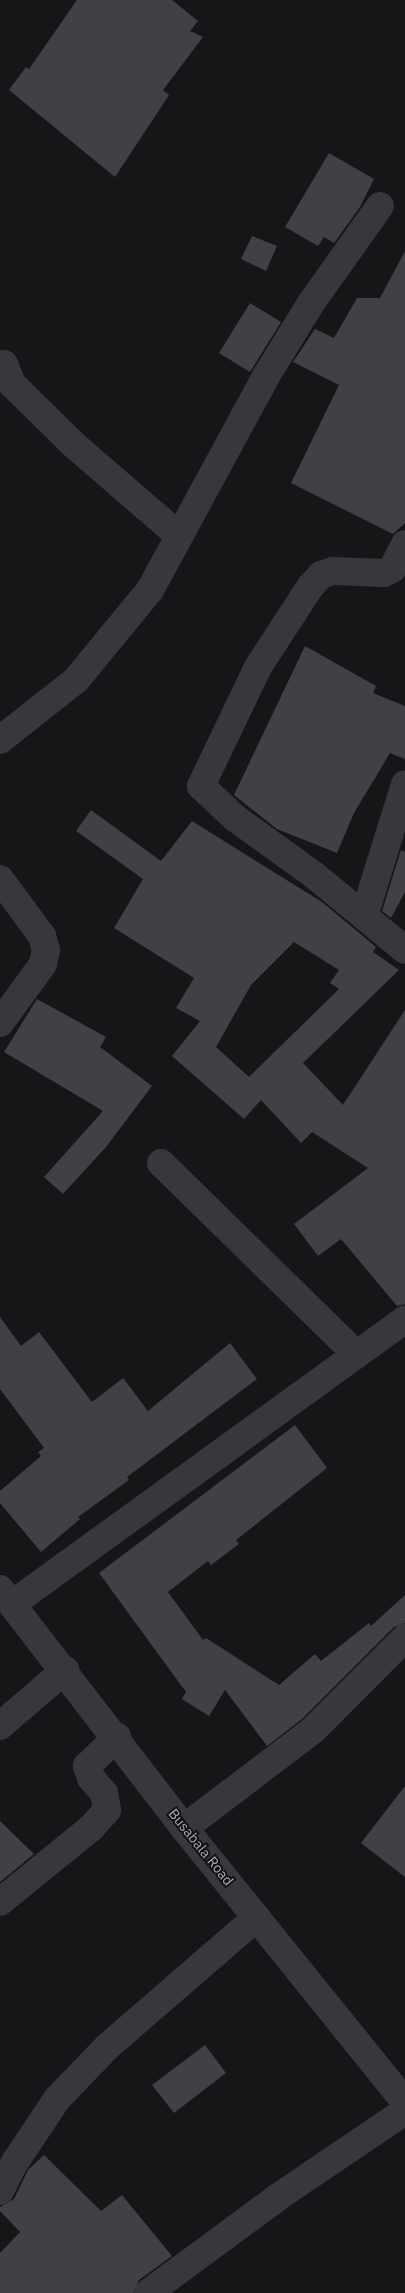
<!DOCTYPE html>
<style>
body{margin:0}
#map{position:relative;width:405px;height:2293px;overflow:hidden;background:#161618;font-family:"IBM Plex Sans",sans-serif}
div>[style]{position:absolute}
.building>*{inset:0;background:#404145}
.minor>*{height:28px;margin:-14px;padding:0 14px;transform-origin:14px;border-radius:14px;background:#37383d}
span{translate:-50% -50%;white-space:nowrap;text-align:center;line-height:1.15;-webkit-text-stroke:4px #111113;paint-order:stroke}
.street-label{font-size:14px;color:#a8adb8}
</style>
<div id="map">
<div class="building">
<i style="clip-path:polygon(77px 0,172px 0,198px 21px,190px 31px,203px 37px,163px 90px,169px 95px,115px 177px,9px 90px,26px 67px,29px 69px)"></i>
<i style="clip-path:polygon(329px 153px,374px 179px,360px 207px,334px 243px,324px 237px,318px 246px,285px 227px)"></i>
<i style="clip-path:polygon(252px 236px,277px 246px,266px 271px,241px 259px)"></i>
<i style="clip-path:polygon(405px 251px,405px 523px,393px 534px,291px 483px,339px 385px,293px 362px,315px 329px,334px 338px,357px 298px,380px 298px)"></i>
<i style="clip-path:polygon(250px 303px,281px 322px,250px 372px,219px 353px)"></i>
<i style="clip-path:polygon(305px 646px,376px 686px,373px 693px,405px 706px,405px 759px,390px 753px,354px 813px,337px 853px,277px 829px,234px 795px)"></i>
<i style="clip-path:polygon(evenodd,91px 810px,161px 861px,192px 821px,322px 902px,376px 947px,373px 952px,399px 970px,303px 1063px,343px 1105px,405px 1010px,405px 1304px,397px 1306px,341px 1239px,318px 1256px,294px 1224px,368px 1168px,312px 1132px,301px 1143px,261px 1100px,244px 1119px,172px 1056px,200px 1021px,176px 1008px,194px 978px,114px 928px,143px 879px,76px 831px,91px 810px,294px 942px,339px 970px,330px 983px,339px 989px,249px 1077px,216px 1047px,251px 985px,294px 942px)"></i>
<i style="clip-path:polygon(401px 850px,405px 852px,405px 892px,391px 918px,382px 911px)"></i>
<i style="clip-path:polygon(37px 999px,106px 1037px,100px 1047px,152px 1086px,106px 1147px,63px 1194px,44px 1177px,103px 1111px,4px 1052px)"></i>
<i style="clip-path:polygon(0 1317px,21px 1346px,39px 1332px,92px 1402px,123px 1378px,148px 1411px,230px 1343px,257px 1379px,127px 1477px,129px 1480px,78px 1517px,80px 1519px,41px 1552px,0 1503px,0 1491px,41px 1456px,38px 1452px,44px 1448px,0 1389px)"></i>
<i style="clip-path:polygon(295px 1425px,327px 1468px,236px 1540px,239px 1544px,211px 1565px,208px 1561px,168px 1592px,203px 1640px,206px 1638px,279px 1685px,315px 1654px,321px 1661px,369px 1623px,371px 1626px,405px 1595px,405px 1623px,394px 1627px,302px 1719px,267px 1746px,225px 1690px,209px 1716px,182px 1699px,186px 1692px,99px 1573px)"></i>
<i style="clip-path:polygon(405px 1786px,405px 1877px,361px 1843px)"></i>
<i style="clip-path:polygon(0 1821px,34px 1854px,0 1882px)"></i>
<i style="clip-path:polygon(205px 2045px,226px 2073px,174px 2113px,152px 2085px)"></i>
<i style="clip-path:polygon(44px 2155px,101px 2211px,122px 2195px,172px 2256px,139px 2280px,133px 2293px,0 2293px,0 2253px,20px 2232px,0 2211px,0 2207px,14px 2199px,28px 2170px)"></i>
</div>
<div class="minor">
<i style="left:4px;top:364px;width:22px;rotate:68deg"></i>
<i style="left:12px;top:384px;width:86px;rotate:44.5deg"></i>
<i style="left:73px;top:444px;width:139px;rotate:40.9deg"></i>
<i style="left:405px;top:544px;width:28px;rotate:117deg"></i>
<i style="left:392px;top:569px;width:9px;rotate:153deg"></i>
<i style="left:384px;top:573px;width:51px;rotate:-177.8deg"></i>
<i style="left:333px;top:571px;width:13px;rotate:162deg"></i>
<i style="left:321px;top:575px;width:16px;rotate:133deg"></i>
<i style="left:310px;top:587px;width:95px;rotate:123deg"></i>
<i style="left:258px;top:667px;width:132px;rotate:115.6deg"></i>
<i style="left:201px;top:786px;width:47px;rotate:43.3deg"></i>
<i style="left:235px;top:818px;width:97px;rotate:35.8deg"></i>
<i style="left:314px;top:875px;width:118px;rotate:39.5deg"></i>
<i style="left:0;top:740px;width:97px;rotate:-38.3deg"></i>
<i style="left:76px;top:680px;width:117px;rotate:-50.6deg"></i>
<i style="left:150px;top:590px;width:243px;rotate:-61.5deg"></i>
<i style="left:266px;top:376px;width:86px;rotate:-58.3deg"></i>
<i style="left:311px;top:303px;width:119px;rotate:-54.6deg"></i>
<i style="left:0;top:879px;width:71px;rotate:53.6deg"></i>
<i style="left:42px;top:936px;width:15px;rotate:74deg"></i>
<i style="left:46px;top:950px;width:14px;rotate:102deg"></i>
<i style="left:43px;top:964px;width:73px;rotate:126.1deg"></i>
<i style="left:364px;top:916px;width:138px;rotate:-72.7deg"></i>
<i style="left:161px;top:1163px;width:273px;rotate:44.4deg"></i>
<i style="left:0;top:1589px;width:302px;rotate:52.4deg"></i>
<i style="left:184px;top:1828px;width:352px;rotate:51.1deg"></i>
<i style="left:12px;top:1604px;width:485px;rotate:-35.9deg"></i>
<i style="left:0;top:1726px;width:86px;rotate:-40.7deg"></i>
<i style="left:184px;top:1828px;width:161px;rotate:-37.2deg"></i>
<i style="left:312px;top:1731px;width:132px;rotate:-45deg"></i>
<i style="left:0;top:1902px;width:117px;rotate:-39.1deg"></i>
<i style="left:91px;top:1828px;width:24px;rotate:-48deg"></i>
<i style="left:107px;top:1810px;width:17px;rotate:-100deg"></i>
<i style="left:104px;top:1793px;width:20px;rotate:-131deg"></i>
<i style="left:91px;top:1778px;width:13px;rotate:-108deg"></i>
<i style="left:87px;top:1766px;width:42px;rotate:-44deg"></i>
<i style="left:0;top:2191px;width:33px;rotate:-63deg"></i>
<i style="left:15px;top:2162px;width:76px;rotate:-56.3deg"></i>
<i style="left:57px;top:2099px;width:72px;rotate:-46.1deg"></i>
<i style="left:107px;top:2047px;width:198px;rotate:-40.9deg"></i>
<i style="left:148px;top:2293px;width:162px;rotate:-36.4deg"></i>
<i style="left:278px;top:2197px;width:153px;rotate:-34.1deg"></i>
</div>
<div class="street-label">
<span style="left:201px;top:1847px;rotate:51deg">Busabala Road</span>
</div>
</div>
